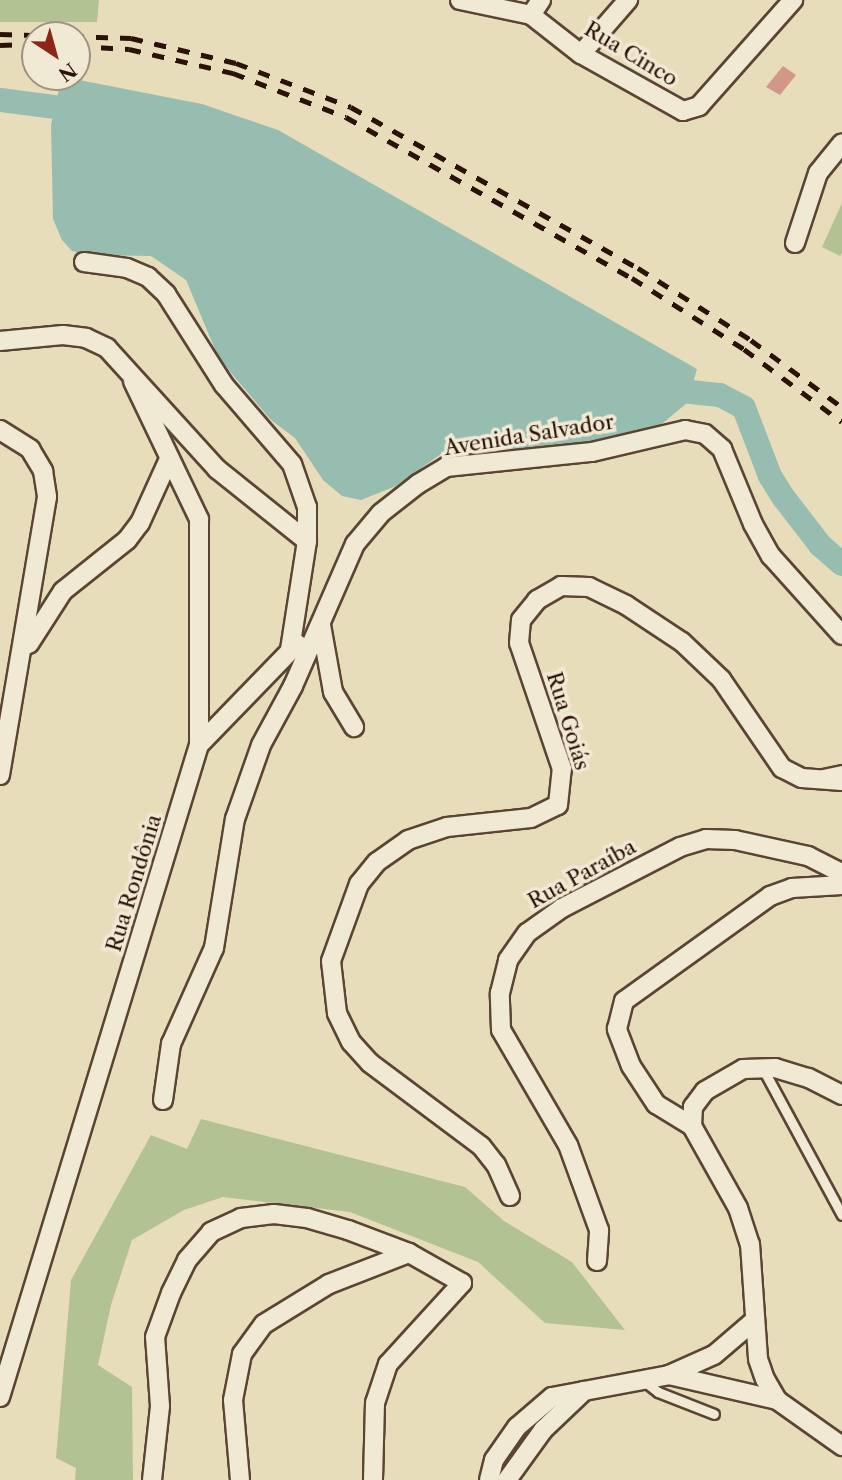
<!DOCTYPE html>
<meta charset="utf-8">
<style>
body{margin:0}
#map{position:relative;width:842px;height:1480px;overflow:hidden;background:#e8ddbb;font-family:"Libre Caslon Text",serif}
div>[style]{position:absolute}
.green>*{inset:0;background:#b2c293}
.water>*{inset:0;background:#97bcb0}
.river>*{height:24px;margin:-12px;padding:0 12px;transform-origin:12px;border-radius:12px;background:#97bcb0}
.building>*{inset:0;background:#d29789}
.roads{filter:drop-shadow(2px 0 #5a4533) drop-shadow(-2px 0 #5a4533) drop-shadow(0 2px #5a4533) drop-shadow(0 -2px #5a4533)}
.lane>*{height:9px;margin:-4.5px;padding:0 4.5px;transform-origin:4.5px;border-radius:4.5px;background:#f0e9d3}
.street>*{height:18px;margin:-9px;padding:0 9px;transform-origin:9px;border-radius:9px;background:#f0e9d3}
.rail>*{height:4.5px;margin-top:-2.25px;transform-origin:0;background:repeating-linear-gradient(90deg,#2b1206 0 12px,transparent 0 24px)}
span{translate:-50% -50%;white-space:nowrap;text-align:center;line-height:1.15;-webkit-text-stroke:7px #f0e9d3;paint-order:stroke}
.street-label{font-size:21px;color:#2b1206}
.north{position:absolute;left:21px;top:21px;width:70px;height:70px;box-sizing:border-box;background:#f0e9d3;border:2px solid #a19381;border-radius:50%;rotate:144deg;font-size:19px;font-weight:700;line-height:28px;text-align:center;color:#2b1206}
.north::after{content:'';display:block;margin:auto;width:24px;height:32px;background:#8f2418;clip-path:polygon(50% 0,100% 100%,50% 72%,0 100%)}
</style>
<div id="map">
<div class="green">
<i style="clip-path:polygon(0 0,99px 0,97px 22px,0 22px)"></i>
<i style="clip-path:polygon(842px 203px,842px 253px,840px 256px,822px 247px)"></i>
<i style="clip-path:polygon(201px 1119px,465px 1187px,504px 1221px,572px 1262px,625px 1330px,545px 1323px,478px 1262px,350px 1212px,223px 1197px,184px 1210px,132px 1240px,111px 1305px,98px 1365px,132px 1387px,133px 1480px,75px 1480px,76px 1468px,56px 1458px,71px 1280px,151px 1135px,187px 1149px)"></i>
</div>
<div class="water">
<i style="clip-path:polygon(74px 79px,202px 104px,278px 130px,697px 369px,687px 403px,658px 427px,631px 439px,574px 449px,462px 449px,441px 454px,396px 486px,361px 500px,342px 496px,323px 480px,295px 438px,271px 420px,232px 374px,217px 354px,186px 280px,151px 256px,94px 255px,72px 251px,62px 240px,53px 219px,51px 125px,59px 89px)"></i>
</div>
<div class="river">
<i style="left:0;top:100px;width:87px;rotate:7.3deg"></i>
<i style="left:690px;top:392px;width:30px;rotate:6deg"></i>
<i style="left:720px;top:395px;width:27px;rotate:28deg"></i>
<i style="left:744px;top:408px;width:73px;rotate:69.1deg"></i>
<i style="left:770px;top:476px;width:26px;rotate:58deg"></i>
<i style="left:784px;top:498px;width:59px;rotate:52.5deg"></i>
<i style="left:820px;top:545px;width:29px;rotate:41deg"></i>
</div>
<div class="building">
<i style="clip-path:polygon(783px 66px,796px 75px,780px 95px,766px 87px)"></i>
</div>
<div class="roads">
<div class="lane">
<i style="left:823px;top:774px;width:19px;rotate:-12deg"></i>
<i style="left:763px;top:1069px;width:166px;rotate:61.6deg"></i>
<i style="left:644px;top:1381px;width:18px;rotate:38deg"></i>
<i style="left:658px;top:1392px;width:60px;rotate:21.4deg"></i>
</div>
<div class="street">
<i style="left:460px;top:0;width:73px;rotate:11.9deg"></i>
<i style="left:531px;top:15px;width:63px;rotate:38deg"></i>
<i style="left:581px;top:54px;width:117px;rotate:29.2deg"></i>
<i style="left:683px;top:111px;width:17px;rotate:-17deg"></i>
<i style="left:699px;top:106px;width:142px;rotate:-48.4deg"></i>
<i style="left:531px;top:15px;width:18px;rotate:-56deg"></i>
<i style="left:581px;top:54px;width:72px;rotate:-49deg"></i>
<i style="left:795px;top:243px;width:74px;rotate:-71.8deg"></i>
<i style="left:818px;top:173px;width:38px;rotate:-51deg"></i>
<i style="left:84px;top:262px;width:43px;rotate:7.9deg"></i>
<i style="left:127px;top:268px;width:23px;rotate:23deg"></i>
<i style="left:148px;top:277px;width:25px;rotate:43deg"></i>
<i style="left:166px;top:294px;width:108px;rotate:57.5deg"></i>
<i style="left:224px;top:385px;width:104px;rotate:49.3deg"></i>
<i style="left:292px;top:464px;width:46px;rotate:70.8deg"></i>
<i style="left:307px;top:507px;width:34px;rotate:90deg"></i>
<i style="left:307px;top:541px;width:110px;rotate:98.9deg"></i>
<i style="left:0;top:341px;width:63px;rotate:-5.4deg"></i>
<i style="left:63px;top:335px;width:23px;rotate:7deg"></i>
<i style="left:86px;top:338px;width:23px;rotate:25deg"></i>
<i style="left:107px;top:348px;width:164px;rotate:47.7deg"></i>
<i style="left:217px;top:469px;width:115px;rotate:38.7deg"></i>
<i style="left:0;top:430px;width:36px;rotate:32deg"></i>
<i style="left:30px;top:449px;width:26px;rotate:59deg"></i>
<i style="left:43px;top:471px;width:26px;rotate:81deg"></i>
<i style="left:47px;top:497px;width:282px;rotate:99.6deg"></i>
<i style="left:321px;top:625px;width:68px;rotate:79.8deg"></i>
<i style="left:333px;top:692px;width:41px;rotate:59deg"></i>
<i style="left:29px;top:644px;width:63px;rotate:-57.3deg"></i>
<i style="left:63px;top:591px;width:82px;rotate:-38.6deg"></i>
<i style="left:127px;top:540px;width:21px;rotate:-53deg"></i>
<i style="left:140px;top:523px;width:70px;rotate:-65.6deg"></i>
<i style="left:199px;top:745px;width:141px;rotate:-45.9deg"></i>
<i style="left:842px;top:1095px;width:38px;rotate:-153deg"></i>
<i style="left:808px;top:1078px;width:34px;rotate:-163deg"></i>
<i style="left:775px;top:1068px;width:32px;rotate:178deg"></i>
<i style="left:743px;top:1069px;width:44px;rotate:149.9deg"></i>
<i style="left:705px;top:1091px;width:20px;rotate:127deg"></i>
<i style="left:693px;top:1107px;width:19px;rotate:93deg"></i>
<i style="left:692px;top:1126px;width:94px;rotate:60.7deg"></i>
<i style="left:738px;top:1208px;width:38px;rotate:72deg"></i>
<i style="left:750px;top:1244px;width:115px;rotate:86deg"></i>
<i style="left:758px;top:1359px;width:21px;rotate:71deg"></i>
<i style="left:765px;top:1379px;width:24px;rotate:60deg"></i>
<i style="left:777px;top:1400px;width:80px;rotate:35.3deg"></i>
<i style="left:163px;top:1100px;width:57px;rotate:-81.9deg"></i>
<i style="left:171px;top:1044px;width:105px;rotate:-65.9deg"></i>
<i style="left:214px;top:948px;width:131px;rotate:-80.8deg"></i>
<i style="left:235px;top:819px;width:78px;rotate:-70.6deg"></i>
<i style="left:261px;top:745px;width:67px;rotate:-61.5deg"></i>
<i style="left:293px;top:686px;width:155px;rotate:-66.4deg"></i>
<i style="left:355px;top:544px;width:40px;rotate:-50deg"></i>
<i style="left:381px;top:513px;width:47px;rotate:-38.1deg"></i>
<i style="left:418px;top:484px;width:33px;rotate:-31deg"></i>
<i style="left:446px;top:467px;width:147px;rotate:-5.9deg"></i>
<i style="left:592px;top:452px;width:96px;rotate:-13.3deg"></i>
<i style="left:685px;top:430px;width:20px;rotate:11deg"></i>
<i style="left:705px;top:434px;width:23px;rotate:41deg"></i>
<i style="left:722px;top:449px;width:81px;rotate:67.5deg"></i>
<i style="left:753px;top:524px;width:37px;rotate:61deg"></i>
<i style="left:771px;top:556px;width:106px;rotate:48.1deg"></i>
<i style="left:692px;top:1126px;width:42px;rotate:-148.6deg"></i>
<i style="left:656px;top:1104px;width:45px;rotate:-123.3deg"></i>
<i style="left:631px;top:1066px;width:40px;rotate:-111deg"></i>
<i style="left:617px;top:1029px;width:29px;rotate:-76deg"></i>
<i style="left:624px;top:1001px;width:180px;rotate:-35.7deg"></i>
<i style="left:770px;top:896px;width:23px;rotate:-20deg"></i>
<i style="left:792px;top:888px;width:50px;rotate:-3.4deg"></i>
<i style="left:510px;top:1196px;width:34px;rotate:-114deg"></i>
<i style="left:496px;top:1165px;width:24px;rotate:-128deg"></i>
<i style="left:481px;top:1146px;width:139px;rotate:-143.2deg"></i>
<i style="left:370px;top:1063px;width:28px;rotate:-132deg"></i>
<i style="left:351px;top:1042px;width:32px;rotate:-116deg"></i>
<i style="left:337px;top:1013px;width:52px;rotate:-96.6deg"></i>
<i style="left:331px;top:961px;width:82px;rotate:-70deg"></i>
<i style="left:359px;top:884px;width:28px;rotate:-51deg"></i>
<i style="left:377px;top:862px;width:38px;rotate:-35deg"></i>
<i style="left:408px;top:840px;width:41px;rotate:-18.4deg"></i>
<i style="left:447px;top:827px;width:84px;rotate:-6.1deg"></i>
<i style="left:531px;top:818px;width:30px;rotate:-26deg"></i>
<i style="left:558px;top:805px;width:36px;rotate:-84deg"></i>
<i style="left:562px;top:769px;width:133px;rotate:-108.8deg"></i>
<i style="left:519px;top:643px;width:23px;rotate:-85deg"></i>
<i style="left:521px;top:620px;width:26px;rotate:-51deg"></i>
<i style="left:537px;top:600px;width:28px;rotate:-30deg"></i>
<i style="left:561px;top:586px;width:28px;rotate:2deg"></i>
<i style="left:589px;top:587px;width:41px;rotate:25.9deg"></i>
<i style="left:626px;top:605px;width:67px;rotate:33.5deg"></i>
<i style="left:682px;top:642px;width:54px;rotate:43.5deg"></i>
<i style="left:721px;top:679px;width:108px;rotate:55.6deg"></i>
<i style="left:782px;top:768px;width:22px;rotate:27deg"></i>
<i style="left:802px;top:778px;width:40px;rotate:4.3deg"></i>
<i style="left:597px;top:1261px;width:31px;rotate:-86deg"></i>
<i style="left:599px;top:1230px;width:90px;rotate:-110deg"></i>
<i style="left:568px;top:1145px;width:133px;rotate:-120.2deg"></i>
<i style="left:501px;top:1030px;width:37px;rotate:-92deg"></i>
<i style="left:500px;top:993px;width:34px;rotate:-76deg"></i>
<i style="left:508px;top:960px;width:33px;rotate:-55deg"></i>
<i style="left:527px;top:933px;width:43px;rotate:-35.5deg"></i>
<i style="left:562px;top:908px;width:133px;rotate:-27.3deg"></i>
<i style="left:680px;top:847px;width:27px;rotate:-17deg"></i>
<i style="left:706px;top:839px;width:29px;rotate:2deg"></i>
<i style="left:735px;top:840px;width:75px;rotate:12.4deg"></i>
<i style="left:808px;top:856px;width:38px;rotate:27deg"></i>
<i style="left:669px;top:1375px;width:111px;rotate:13deg"></i>
<i style="left:0;top:1397px;width:682px;rotate:-73.03deg"></i>
<i style="left:199px;top:745px;width:226px;rotate:-90deg"></i>
<i style="left:199px;top:519px;width:153px;rotate:-115.6deg"></i>
<i style="left:152px;top:1480px;width:74px;rotate:-83.8deg"></i>
<i style="left:160px;top:1406px;width:69px;rotate:-94.1deg"></i>
<i style="left:155px;top:1337px;width:47px;rotate:-70deg"></i>
<i style="left:171px;top:1293px;width:37px;rotate:-64deg"></i>
<i style="left:187px;top:1260px;width:37px;rotate:-49deg"></i>
<i style="left:211px;top:1232px;width:33px;rotate:-25deg"></i>
<i style="left:241px;top:1218px;width:33px;rotate:-7deg"></i>
<i style="left:274px;top:1214px;width:33px;rotate:7deg"></i>
<i style="left:307px;top:1218px;width:43px;rotate:16.3deg"></i>
<i style="left:348px;top:1230px;width:65px;rotate:20.7deg"></i>
<i style="left:409px;top:1253px;width:61px;rotate:29.5deg"></i>
<i style="left:462px;top:1283px;width:110px;rotate:132.4deg"></i>
<i style="left:388px;top:1364px;width:41px;rotate:108.4deg"></i>
<i style="left:375px;top:1403px;width:77px;rotate:91.5deg"></i>
<i style="left:240px;top:1480px;width:80px;rotate:-95deg"></i>
<i style="left:233px;top:1400px;width:47px;rotate:-78.9deg"></i>
<i style="left:242px;top:1354px;width:37px;rotate:-54deg"></i>
<i style="left:264px;top:1324px;width:76px;rotate:-31.6deg"></i>
<i style="left:329px;top:1284px;width:86px;rotate:-21.2deg"></i>
<i style="left:489px;top:1480px;width:21px;rotate:-76deg"></i>
<i style="left:494px;top:1460px;width:40px;rotate:-55.1deg"></i>
<i style="left:517px;top:1427px;width:46px;rotate:-40.6deg"></i>
<i style="left:552px;top:1397px;width:119px;rotate:-10.6deg"></i>
<i style="left:669px;top:1375px;width:49px;rotate:-24deg"></i>
<i style="left:714px;top:1355px;width:54px;rotate:-40.5deg"></i>
<i style="left:507px;top:1480px;width:62px;rotate:-54.2deg"></i>
<i style="left:543px;top:1430px;width:57px;rotate:-43.6deg"></i>
</div>
</div>
<div class="rail">
<i style="left:0;top:34px;width:131px;rotate:1.7deg"></i>
<i style="left:131px;top:38px;width:108px;rotate:13.4deg"></i>
<i style="left:236px;top:63px;width:123px;rotate:20.9deg"></i>
<i style="left:351px;top:107px;width:329px;rotate:29.3deg"></i>
<i style="left:638px;top:268px;width:134px;rotate:32.5deg"></i>
<i style="left:751px;top:340px;width:113px;rotate:36.4deg"></i>
<i style="left:0;top:45px;width:35px;rotate:-2deg"></i>
<i style="left:77px;top:46px;width:52px;rotate:3.3deg"></i>
<i style="left:129px;top:49px;width:107px;rotate:13deg"></i>
<i style="left:233px;top:73px;width:121px;rotate:21.3deg"></i>
<i style="left:346px;top:117px;width:328px;rotate:29.4deg"></i>
<i style="left:632px;top:278px;width:133px;rotate:32.4deg"></i>
<i style="left:744px;top:349px;width:122px;rotate:36.7deg"></i>
</div>
<div class="street-label">
<span style="left:631px;top:54px;rotate:31deg">Rua Cinco</span>
<span style="left:529px;top:435px;rotate:-9deg">Avenida Salvador</span>
<span style="left:568px;top:721px;rotate:73deg">Rua Goiás</span>
<span style="left:582px;top:874px;rotate:-29deg">Rua Paraíba</span>
<span style="left:134px;top:883px;rotate:-73deg">Rua Rondônia</span>
</div>
<div class="north">N</div>
</div>
